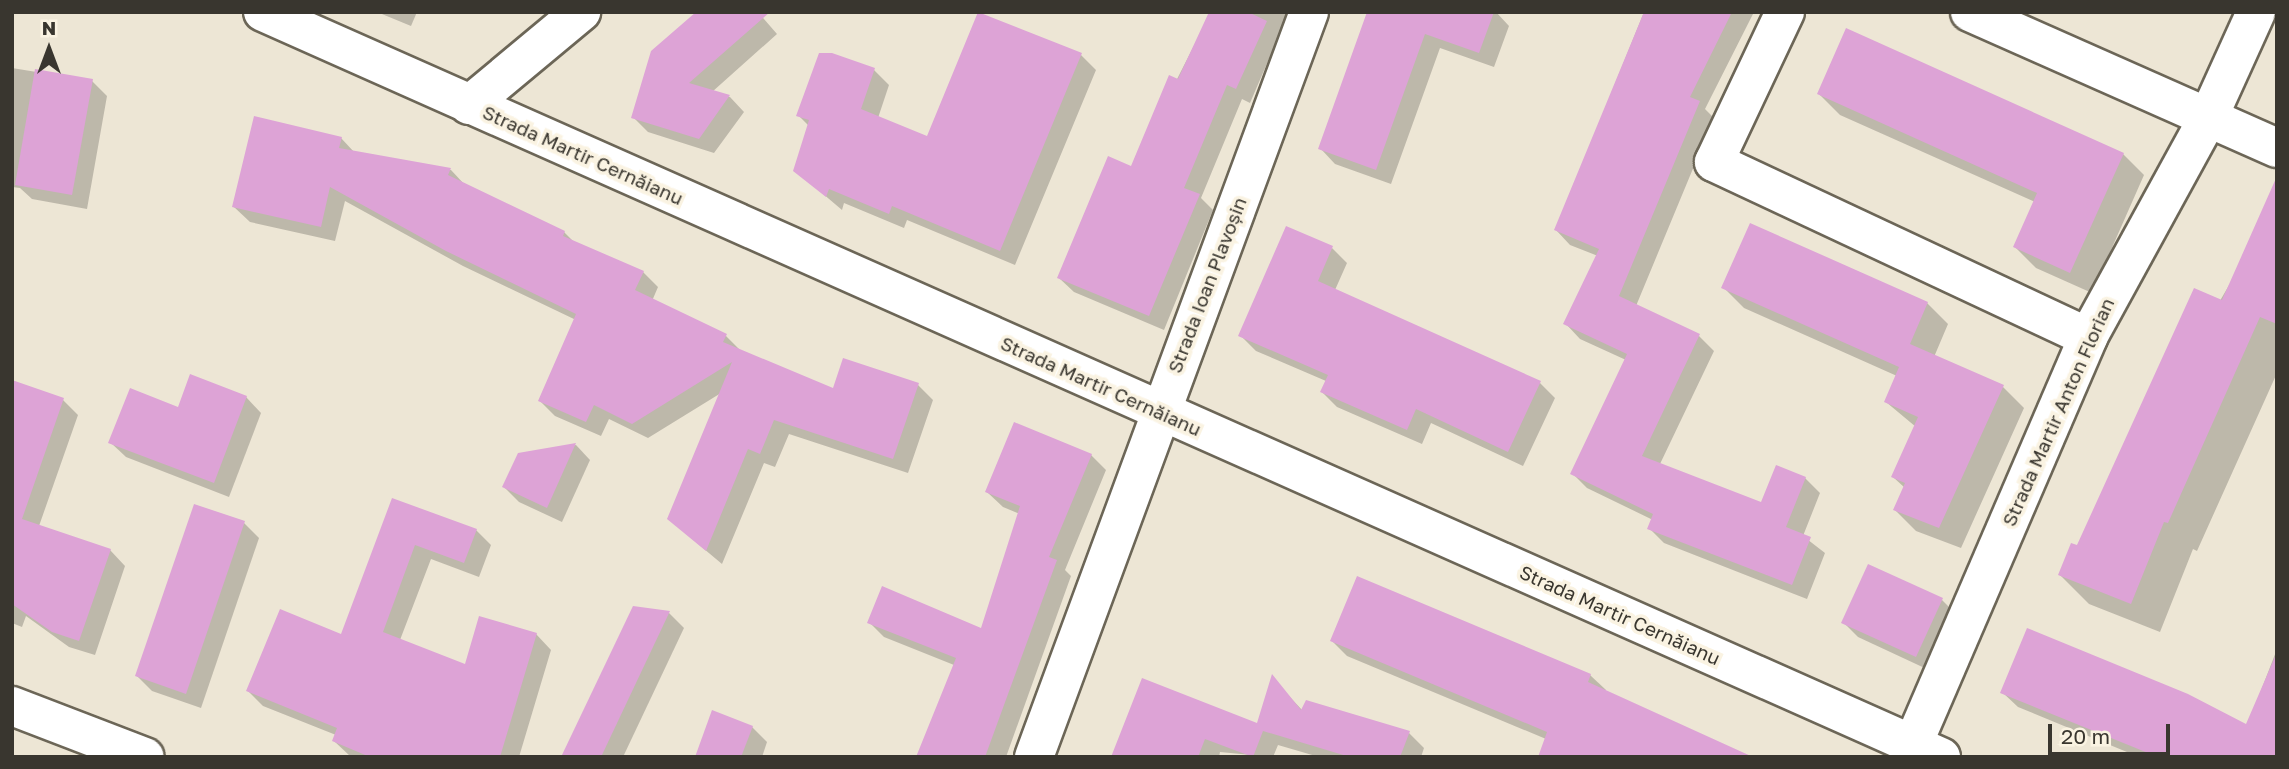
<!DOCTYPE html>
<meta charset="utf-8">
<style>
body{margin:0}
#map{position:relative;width:2289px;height:769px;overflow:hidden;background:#ede6d5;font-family:"Golos Text",sans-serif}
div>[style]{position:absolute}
.shadow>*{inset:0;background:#0003}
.building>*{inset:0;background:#dda3d6}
.roads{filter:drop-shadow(2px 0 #6c6657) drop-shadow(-2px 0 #6c6657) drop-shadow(0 2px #6c6657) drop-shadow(0 -2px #6c6657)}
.minor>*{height:38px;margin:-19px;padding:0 19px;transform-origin:19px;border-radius:19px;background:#fff}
span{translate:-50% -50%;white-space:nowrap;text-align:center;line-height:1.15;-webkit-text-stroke:7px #faf3e2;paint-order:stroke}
.street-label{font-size:19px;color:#39362f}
.frame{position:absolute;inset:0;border:14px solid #39362f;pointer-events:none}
.north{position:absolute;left:14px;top:14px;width:70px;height:70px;-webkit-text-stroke:5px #faf3e2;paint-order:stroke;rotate:0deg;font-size:19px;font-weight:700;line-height:28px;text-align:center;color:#39362f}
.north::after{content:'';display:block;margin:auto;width:24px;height:32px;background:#39362f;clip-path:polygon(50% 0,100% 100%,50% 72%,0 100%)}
.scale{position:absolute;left:2048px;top:724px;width:122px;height:32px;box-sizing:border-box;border:4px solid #39362f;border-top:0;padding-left:9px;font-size:21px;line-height:24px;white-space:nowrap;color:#39362f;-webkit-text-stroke:5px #faf3e2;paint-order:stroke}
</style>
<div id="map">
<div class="shadow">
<i style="clip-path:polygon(377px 12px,417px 12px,411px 26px)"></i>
<i style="clip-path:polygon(758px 12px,777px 34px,712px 92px,730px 97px,744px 112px,714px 153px,648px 132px,633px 117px)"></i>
<i style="clip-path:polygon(1211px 12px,1289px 12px,1250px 103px,1242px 99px,1201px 198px,1213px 210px,1164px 330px,1074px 292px,1059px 278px,1132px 168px)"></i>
<i style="clip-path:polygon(1369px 12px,1496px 12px,1509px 26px,1494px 67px,1440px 48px,1391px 184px,1335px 164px,1320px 148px)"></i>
<i style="clip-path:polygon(1644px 12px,1754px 12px,1705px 109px,1714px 118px,1636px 306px,1699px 336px,1714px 351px,1660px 464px,1762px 504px,1805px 478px,1820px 493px,1803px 536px,1825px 553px,1807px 599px,1664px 543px,1649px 528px,1653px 520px,1587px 488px,1572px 473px,1626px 360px,1580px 339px,1566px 324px,1598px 256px,1570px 245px,1556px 230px)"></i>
<i style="clip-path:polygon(1081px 55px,1096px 70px,1015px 265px,907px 220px,904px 228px,844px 203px,842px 210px,795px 170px,809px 126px,798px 115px,874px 70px,889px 85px,878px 118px,928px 138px)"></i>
<i style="clip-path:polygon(12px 68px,92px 81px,107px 96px,87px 209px,32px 199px,20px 188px,12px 187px)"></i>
<i style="clip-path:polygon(1819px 94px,2123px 154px,2144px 175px,2092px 293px,2036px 268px,2015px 247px,2035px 202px,1840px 115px)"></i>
<i style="clip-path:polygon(341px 138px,355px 153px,451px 170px,465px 185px,564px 232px,575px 243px,643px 272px,658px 287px,652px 301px,726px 336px,741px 351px,834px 390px,918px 385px,933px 400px,908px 473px,789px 434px,775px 467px,764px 463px,722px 564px,685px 533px,721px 393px,648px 438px,609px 419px,601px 436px,555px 416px,540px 401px,576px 320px,463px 266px,345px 201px,335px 241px,250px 222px,234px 207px)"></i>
<i style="clip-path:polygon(2277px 203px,2277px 373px,2197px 551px,2193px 549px,2160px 632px,2089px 604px,2060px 575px)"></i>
<i style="clip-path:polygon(1332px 248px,1347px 263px,1335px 290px,1540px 383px,1555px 398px,1523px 466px,1431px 423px,1422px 444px,1337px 407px,1322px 392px,1326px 381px,1256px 351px,1241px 336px)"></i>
<i style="clip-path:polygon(1723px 287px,1927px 303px,1948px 324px,1934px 357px,2003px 387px,2024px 408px,1961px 548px,1916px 531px,1895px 510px,1905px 488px,1893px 477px,1916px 427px,1886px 402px,1897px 376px,1744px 308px)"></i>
<i style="clip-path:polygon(12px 392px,63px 400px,78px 415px,39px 526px,110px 550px,125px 566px,95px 655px,69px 647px,26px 616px,22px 627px,12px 623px)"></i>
<i style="clip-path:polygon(246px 397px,261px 413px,229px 497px,126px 457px,110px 442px,179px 409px)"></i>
<i style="clip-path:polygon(576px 445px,590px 460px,562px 522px,519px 502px,504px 487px,519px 454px)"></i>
<i style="clip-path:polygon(1091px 455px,1106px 470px,1065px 570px,1071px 576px,1006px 757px,918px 757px,954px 665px,884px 637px,869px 622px,982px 630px,1020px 514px,1003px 507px,987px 492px)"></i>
<i style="clip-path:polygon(393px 500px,476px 530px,491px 545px,479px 577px,431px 559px,400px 640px,466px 666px,536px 634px,551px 650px,519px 757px,351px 757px,334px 741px,336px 735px,263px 706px,248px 691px,342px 636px)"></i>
<i style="clip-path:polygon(244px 523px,259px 538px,201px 708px,152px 691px,137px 676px)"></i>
<i style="clip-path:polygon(1942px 600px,1957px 615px,1931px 671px,1858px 637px,1843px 622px)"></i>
<i style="clip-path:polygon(634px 608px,669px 613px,684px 628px,623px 757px,563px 757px)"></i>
<i style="clip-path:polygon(1332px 641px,1590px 675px,1606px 690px,1546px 739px,1347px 656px)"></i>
<i style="clip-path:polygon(2277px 649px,2277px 757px,2139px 757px,2018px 707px,2002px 692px,2247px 727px)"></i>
<i style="clip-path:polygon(1272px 678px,1303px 711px,1409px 733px,1424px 748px,1421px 757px,1319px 757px,1278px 745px,1273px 757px,1220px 752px,1219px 757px,1114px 757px,1259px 725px)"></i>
<i style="clip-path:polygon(752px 727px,767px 742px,762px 757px,697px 757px)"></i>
</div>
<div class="building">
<i style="clip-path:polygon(696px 12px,770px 12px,689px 83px,730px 95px,699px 139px,631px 118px,651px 51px)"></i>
<i style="clip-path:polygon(978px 12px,1082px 53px,1000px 251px,892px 206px,889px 214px,829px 189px,826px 197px,793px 171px,809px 120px,796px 116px,819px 53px,832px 53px,875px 68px,861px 109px,927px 136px)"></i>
<i style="clip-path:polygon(1209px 12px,1248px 12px,1267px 21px,1236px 89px,1227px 85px,1184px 188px,1200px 194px,1149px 316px,1057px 278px,1108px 156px,1131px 166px,1169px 75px,1178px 79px)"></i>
<i style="clip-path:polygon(1367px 12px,1494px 12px,1479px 53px,1425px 34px,1376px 170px,1318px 149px)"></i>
<i style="clip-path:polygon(1644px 12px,1732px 12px,1690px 97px,1700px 101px,1619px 296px,1700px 334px,1642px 456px,1761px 502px,1776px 465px,1806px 477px,1786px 527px,1811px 537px,1792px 585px,1647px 529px,1653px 514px,1570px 474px,1627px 354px,1563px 324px,1599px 249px,1554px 230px)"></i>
<i style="clip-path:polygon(1846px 28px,2124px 153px,2070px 273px,2013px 247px,2037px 193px,1817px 94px)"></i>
<i style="clip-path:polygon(35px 69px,93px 79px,72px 195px,15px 185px)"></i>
<i style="clip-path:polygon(254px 116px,342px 137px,339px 148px,451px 168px,448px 175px,565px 231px,563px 236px,644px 271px,635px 290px,727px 334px,723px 342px,833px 388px,843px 358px,919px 383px,893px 459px,774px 420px,760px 454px,748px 449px,706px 551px,667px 519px,732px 362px,632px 424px,594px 405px,586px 422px,538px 401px,576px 314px,446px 251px,330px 187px,321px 227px,232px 207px)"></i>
<i style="clip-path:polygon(2277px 176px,2277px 324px,2260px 317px,2168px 523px,2164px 522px,2131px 604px,2058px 575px,2071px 543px,2077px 545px,2194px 288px,2222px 300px)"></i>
<i style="clip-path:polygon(1750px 223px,1928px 302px,1910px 344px,2004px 385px,1939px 528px,1893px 510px,1905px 483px,1891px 477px,1918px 417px,1884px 402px,1899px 367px,1721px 288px)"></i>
<i style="clip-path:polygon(1286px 226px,1333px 246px,1318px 281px,1541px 381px,1508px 452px,1416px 409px,1407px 430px,1320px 392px,1328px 375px,1238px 336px)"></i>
<i style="clip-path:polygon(190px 374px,247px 396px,214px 483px,108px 443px,130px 388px,178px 407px)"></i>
<i style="clip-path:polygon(12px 380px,64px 398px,22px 519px,111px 549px,79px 641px,52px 632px,12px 604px)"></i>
<i style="clip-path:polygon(1014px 422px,1092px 454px,1049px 557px,1057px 560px,985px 757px,916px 757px,956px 658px,867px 623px,882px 586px,981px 628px,1020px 506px,985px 492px)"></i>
<i style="clip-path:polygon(576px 443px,547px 508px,502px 487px,518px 453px)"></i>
<i style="clip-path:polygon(392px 498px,477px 529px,464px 563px,415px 545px,383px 632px,465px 664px,479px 616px,537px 633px,500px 757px,370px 757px,332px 741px,337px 728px,246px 691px,280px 609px,341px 634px)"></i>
<i style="clip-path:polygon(194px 504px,245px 521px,186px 694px,135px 676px)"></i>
<i style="clip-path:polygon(1868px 564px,1943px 598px,1916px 657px,1841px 623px)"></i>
<i style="clip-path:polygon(1357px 576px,1591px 674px,1588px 682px,1753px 757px,1538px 757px,1547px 732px,1330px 641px)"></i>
<i style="clip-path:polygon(633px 606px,670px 611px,601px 757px,561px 757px)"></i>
<i style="clip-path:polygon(2027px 628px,2188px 694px,2246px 724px,2277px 652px,2277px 757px,2158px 757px,2000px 693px)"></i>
<i style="clip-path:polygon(1272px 674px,1301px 710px,1306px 700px,1410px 731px,1400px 757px,1350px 757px,1263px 731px,1253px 757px,1205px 739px,1198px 757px,1111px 757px,1142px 678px,1257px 723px)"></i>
<i style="clip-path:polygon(712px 710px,753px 726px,741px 757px,695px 757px)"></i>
</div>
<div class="roads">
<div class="minor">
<i style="left:263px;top:12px;width:1836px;rotate:23.94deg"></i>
<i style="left:1785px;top:12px;width:166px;rotate:115.3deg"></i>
<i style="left:1714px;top:162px;width:413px;rotate:25.1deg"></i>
<i style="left:1970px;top:12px;width:336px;rotate:23.9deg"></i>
<i style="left:469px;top:105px;width:146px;rotate:-39.7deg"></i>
<i style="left:12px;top:706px;width:142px;rotate:21deg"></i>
<i style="left:1913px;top:744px;width:443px;rotate:-66.7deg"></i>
<i style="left:2088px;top:337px;width:250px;rotate:-61.3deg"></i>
<i style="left:2208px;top:118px;width:116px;rotate:-65.6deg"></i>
<i style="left:1034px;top:757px;width:794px;rotate:-69.74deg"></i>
</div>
</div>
<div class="street-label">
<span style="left:583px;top:155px;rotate:24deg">Strada Martir Cernăianu</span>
<span style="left:1207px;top:285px;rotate:-69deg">Strada Ioan Plavoșin</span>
<span style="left:1101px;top:386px;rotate:24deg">Strada Martir Cernăianu</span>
<span style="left:2058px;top:412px;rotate:-66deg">Strada Martir Anton Florian</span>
<span style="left:1620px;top:615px;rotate:24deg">Strada Martir Cernăianu</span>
</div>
<div class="frame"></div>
<div class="north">N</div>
<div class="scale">20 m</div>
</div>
